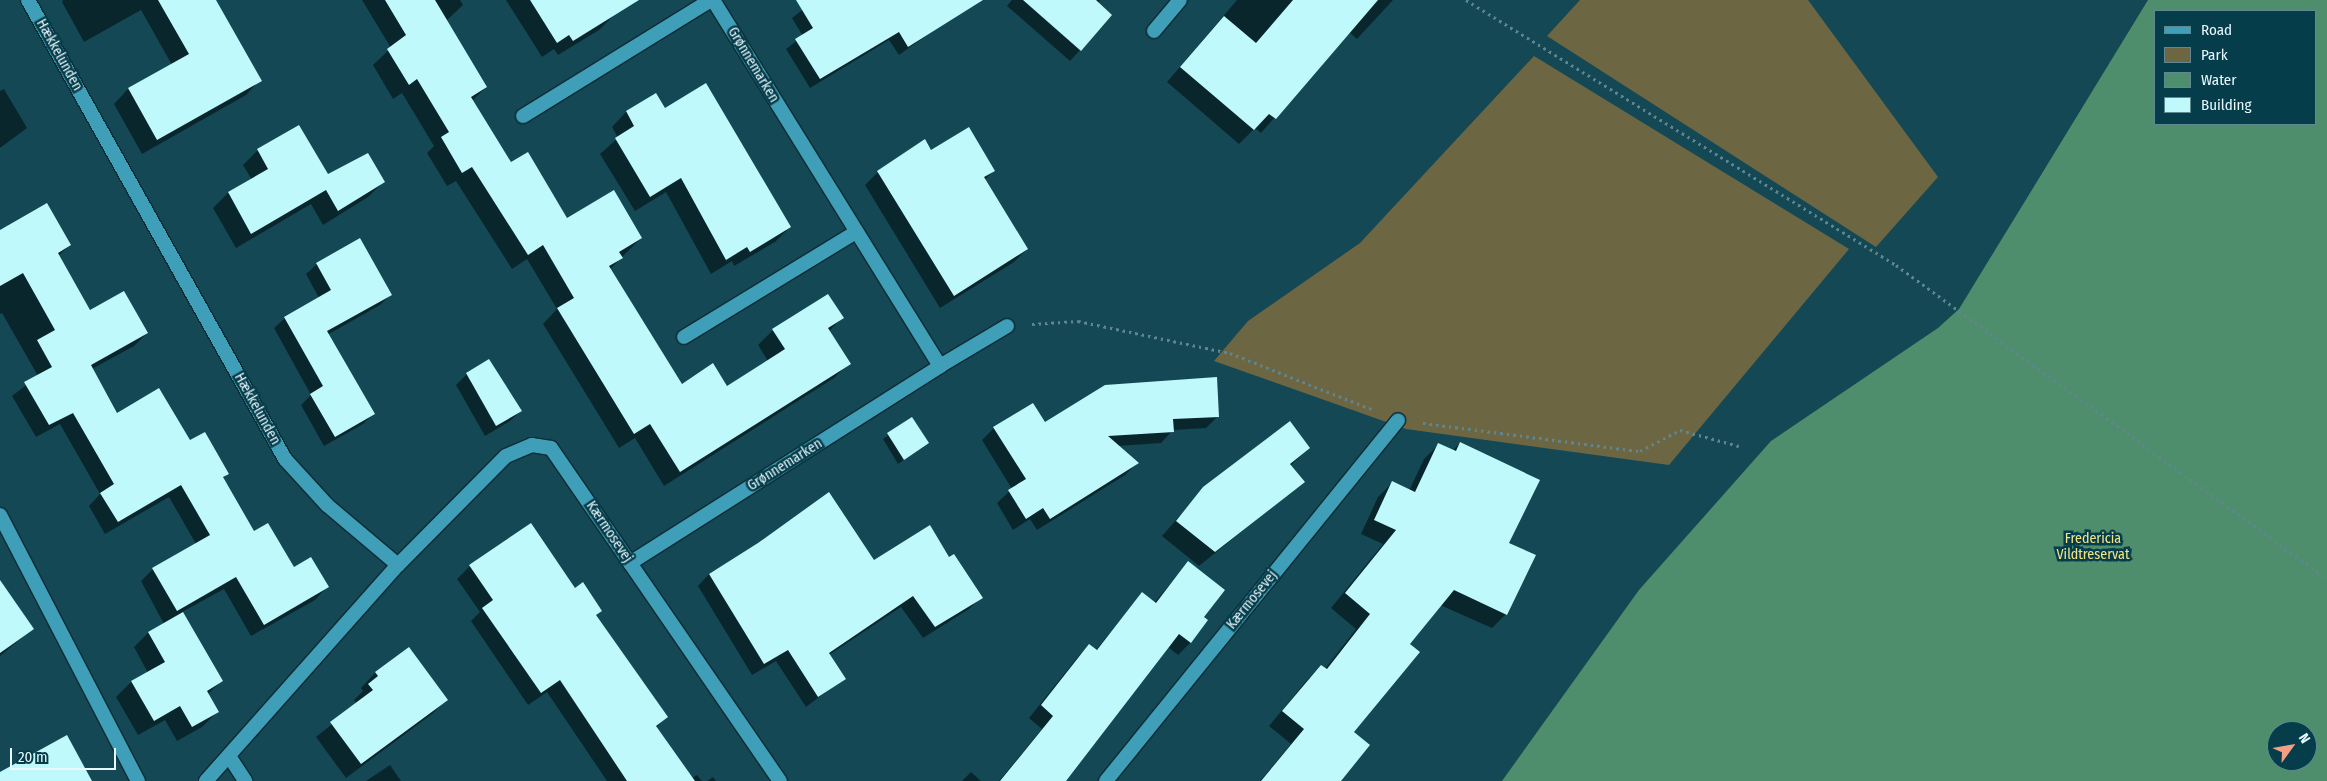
<!DOCTYPE html>
<meta charset="utf-8">
<style>
body{margin:0}
#map{position:relative;width:2327px;height:781px;overflow:hidden;background:#144855;font-family:"Fira Sans Condensed",sans-serif}
div>[style]{position:absolute}
.green>*{inset:0;background:#6d6643}
.water>*{inset:0;background:#4f8e6c}
.shadow>*{inset:0;background:#0007}
.building>*{inset:0;background:#c0f9fb}
.path>*{height:3px;margin-top:-1.5px;transform-origin:0;background:repeating-linear-gradient(90deg,#5f8690 0 2.5px,transparent 0 6.5px)}
.roads{filter:drop-shadow(1px 0 #0e2c34) drop-shadow(-1px 0 #0e2c34) drop-shadow(0 1px #0e2c34) drop-shadow(0 -1px #0e2c34)}
.service>*{height:14px;margin:-7px;padding:0 7px;transform-origin:7px;border-radius:7px;background:#3f9eb8}
.minor>*{height:14px;margin:-7px;padding:0 7px;transform-origin:7px;border-radius:7px;background:#3f9eb8}
span{translate:-50% -50%;white-space:nowrap;text-align:center;line-height:1.15;-webkit-text-stroke:5px #053d4a;paint-order:stroke}
.street-label{font-size:14px;color:#e8f8fe}
.park-label{font-size:14px;color:#f5e488}
.legend{position:absolute;left:2154px;top:10px;width:162px;height:115px;box-sizing:border-box;background:#053d4a;border:1px solid #608892;margin:0;padding:6px 9px;list-style:none;font-size:15px;color:#e8f8fe}
.legend li{display:flex;align-items:center;gap:10px;height:25px}
.legend b{width:25px;border:1px solid #608892}
.north{position:absolute;left:2267px;top:721px;width:50px;height:50px;box-sizing:border-box;background:#053d4a;border:1px solid #608892;border-radius:50%;rotate:58deg;font-size:14px;font-weight:700;line-height:20px;text-align:center;color:#e8f8fe}
.north::after{content:'';display:block;margin:auto;width:18px;height:22px;background:#f39f84;clip-path:polygon(50% 0,100% 100%,50% 72%,0 100%)}
.scale{position:absolute;left:10px;top:748px;width:106px;height:22px;box-sizing:border-box;border:2px solid #e8f8fe;border-top:0;padding-left:6px;font-size:15px;line-height:18px;white-space:nowrap;color:#e8f8fe;-webkit-text-stroke:4px #053d4a;paint-order:stroke}
</style>
<div id="map">
<div class="green">
<i style="clip-path:polygon(1580px 0,1808px 0,1938px 177px,1876px 247px,1547px 36px)"></i>
<i style="clip-path:polygon(1534px 56px,1849px 249px,1669px 465px,1406px 429px,1214px 361px,1248px 321px,1360px 243px)"></i>
</div>
<div class="water">
<i style="clip-path:polygon(evenodd,2148px 0,2327px 0,2327px 781px,1502px 781px,1639px 590px,1771px 441px,1938px 328px,1959px 309px,2148px 0,2156px 11px,2316px 11px,2316px 124px,2156px 124px,2156px 11px,2148px 0,2277px 731px,2307px 731px,2307px 761px,2277px 761px,2277px 731px)"></i>
</div>
<div class="shadow">
<i style="clip-path:polygon(63px 0,214px 0,260px 80px,246px 95px,142px 154px,114px 104px,128px 89px,172px 65px,141px 10px,84px 42px,62px 2px)"></i>
<i style="clip-path:polygon(362px 0,460px 0,463px 5px,446px 21px,486px 87px,472px 101px,511px 164px,567px 220px,641px 238px,610px 269px,681px 386px,726px 388px,768px 361px,758px 345px,773px 330px,828px 295px,842px 318px,829px 331px,849px 363px,834px 378px,664px 486px,635px 438px,619px 448px,543px 324px,557px 309px,527px 259px,512px 269px,456px 181px,447px 186px,427px 153px,434px 146px,402px 93px,393px 99px,373px 65px,391px 48px)"></i>
<i style="clip-path:polygon(506px 0,605px 0,614px 15px,599px 30px,558px 55px,554px 49px,542px 57px)"></i>
<i style="clip-path:polygon(815px 0,927px 0,943px 24px,899px 55px,889px 40px,810px 88px,786px 49px,803px 36px,792px 18px)"></i>
<i style="clip-path:polygon(1012px 0,1100px 0,1080px 50px,1070px 61px,1007px 6px)"></i>
<i style="clip-path:polygon(1237px 0,1393px 0,1357px 39px,1349px 32px,1261px 133px,1255px 128px,1239px 144px,1167px 82px)"></i>
<i style="clip-path:polygon(4px 89px,27px 128px,0 148px,0 91px)"></i>
<i style="clip-path:polygon(655px 94px,665px 110px,790px 227px,775px 242px,734px 266px,732px 261px,711px 274px,666px 192px,635px 211px,600px 154px,618px 138px,612px 127px,626px 112px)"></i>
<i style="clip-path:polygon(258px 150px,328px 175px,383px 182px,368px 197px,323px 225px,311px 204px,236px 248px,213px 208px,228px 193px,252px 180px,243px 165px)"></i>
<i style="clip-path:polygon(994px 170px,985px 180px,1027px 249px,1014px 262px,940px 308px,865px 185px,878px 172px)"></i>
<i style="clip-path:polygon(0 231px,70px 245px,58px 256px,89px 312px,147px 333px,134px 346px,92px 369px,117px 414px,189px 442px,227px 474px,222px 479px,253px 533px,293px 569px,327px 587px,315px 600px,251px 636px,224px 589px,182px 612px,221px 681px,207px 695px,217px 712px,202px 727px,177px 741px,165px 720px,138px 735px,116px 697px,131px 682px,148px 673px,134px 647px,149px 632px,164px 624px,141px 581px,153px 569px,196px 544px,169px 497px,105px 534px,89px 506px,100px 494px,60px 424px,36px 437px,12px 396px,38px 376px,2px 313px,0 314px)"></i>
<i style="clip-path:polygon(317px 264px,390px 295px,380px 305px,327px 335px,373px 414px,363px 424px,324px 446px,301px 405px,311px 395px,274px 328px,285px 318px,319px 298px,306px 274px)"></i>
<i style="clip-path:polygon(467px 374px,521px 411px,510px 421px,485px 436px,456px 385px)"></i>
<i style="clip-path:polygon(1218px 416px,1206px 428px,1173px 430px,1161px 443px,1117px 446px,1137px 463px,1125px 475px,1037px 530px,1030px 519px,1013px 530px,997px 503px,1012px 489px,982px 440px,994px 428px)"></i>
<i style="clip-path:polygon(912px 419px,928px 443px,898px 464px,883px 439px)"></i>
<i style="clip-path:polygon(1460px 443px,1508px 543px,1506px 614px,1492px 628px,1440px 605px,1408px 644px,1353px 733px,1339px 781px,1260px 781px,1291px 744px,1269px 726px,1307px 680px,1321px 666px,1325px 669px,1356px 629px,1331px 608px,1383px 544px,1361px 534px,1378px 497px,1392px 483px,1409px 491px,1424px 459px,1439px 444px,1452px 451px)"></i>
<i style="clip-path:polygon(1309px 448px,1290px 466px,1303px 482px,1199px 566px,1162px 536px,1204px 488px)"></i>
<i style="clip-path:polygon(759px 544px,874px 561px,949px 558px,981px 597px,969px 609px,923px 638px,901px 607px,829px 655px,844px 678px,806px 707px,776px 661px,752px 675px,698px 586px,709px 574px)"></i>
<i style="clip-path:polygon(1188px 563px,1202px 617px,1207px 621px,1190px 643px,1178px 655px,1167px 646px,1064px 781px,999px 781px,1042px 729px,1029px 718px,1077px 658px,1089px 646px,1095px 651px,1142px 594px,1154px 603px)"></i>
<i style="clip-path:polygon(470px 566px,574px 590px,666px 717px,656px 728px,692px 778px,697px 775px,702px 781px,607px 781px,547px 692px,528px 705px,471px 621px,480px 612px,457px 579px)"></i>
<i style="clip-path:polygon(0 583px,32px 629px,0 656px)"></i>
<i style="clip-path:polygon(409px 649px,446px 700px,432px 714px,346px 778px,316px 737px,357px 704px,354px 700px,363px 691px,361px 688px,375px 673px)"></i>
<i style="clip-path:polygon(390px 765px,401px 781px,366px 781px)"></i>
<i style="clip-path:polygon(971px 772px,981px 781px,962px 781px)"></i>
<i style="clip-path:polygon(713px 777px,716px 781px,707px 781px)"></i>
</div>
<div class="building">
<i style="clip-path:polygon(158px 0,216px 0,262px 81px,157px 140px,128px 88px,189px 54px)"></i>
<i style="clip-path:polygon(385px 0,435px 0,487px 87px,471px 97px,511px 162px,528px 152px,567px 218px,614px 190px,642px 238px,619px 252px,623px 258px,609px 266px,682px 384px,713px 363px,727px 386px,785px 349px,772px 329px,828px 294px,844px 318px,828px 328px,851px 364px,680px 472px,650px 424px,634px 434px,557px 308px,574px 298px,543px 245px,528px 255px,472px 167px,462px 173px,441px 137px,449px 132px,417px 79px,409px 85px,387px 49px,406px 35px)"></i>
<i style="clip-path:polygon(530px 0,639px 0,573px 41px,569px 35px,557px 43px)"></i>
<i style="clip-path:polygon(796px 0,983px 0,908px 47px,899px 32px,820px 79px,795px 39px,813px 28px)"></i>
<i style="clip-path:polygon(1023px 0,1096px 0,1112px 15px,1081px 51px)"></i>
<i style="clip-path:polygon(1293px 0,1378px 0,1276px 119px,1269px 114px,1254px 130px,1180px 67px,1224px 16px,1256px 43px)"></i>
<i style="clip-path:polygon(706px 83px,791px 227px,750px 252px,747px 247px,726px 260px,681px 178px,650px 197px,615px 138px,634px 126px,626px 111px,656px 93px,665px 108px)"></i>
<i style="clip-path:polygon(299px 125px,328px 174px,368px 153px,385px 182px,338px 211px,326px 190px,251px 234px,228px 192px,268px 169px,257px 149px)"></i>
<i style="clip-path:polygon(969px 127px,995px 171px,984px 177px,1028px 249px,954px 296px,877px 171px,925px 139px,931px 150px)"></i>
<i style="clip-path:polygon(47px 203px,71px 245px,58px 253px,90px 310px,124px 291px,148px 333px,91px 365px,117px 413px,159px 388px,190px 440px,205px 432px,229px 474px,223px 477px,254px 531px,268px 523px,294px 567px,311px 557px,329px 587px,264px 625px,236px 577px,177px 611px,152px 568px,210px 535px,181px 485px,118px 522px,100px 493px,114px 484px,73px 413px,49px 425px,24px 382px,52px 367px,37px 340px,55px 330px,23px 273px,0 286px,0 230px)"></i>
<i style="clip-path:polygon(360px 238px,392px 295px,327px 331px,375px 414px,335px 437px,310px 394px,323px 386px,284px 317px,331px 290px,316px 263px)"></i>
<i style="clip-path:polygon(489px 359px,522px 411px,496px 426px,466px 373px)"></i>
<i style="clip-path:polygon(1217px 377px,1219px 417px,1173px 419px,1174px 432px,1108px 436px,1139px 463px,1050px 519px,1043px 508px,1026px 519px,1008px 490px,1026px 479px,993px 427px,1033px 403px,1045px 422px,1105px 385px)"></i>
<i style="clip-path:polygon(912px 417px,929px 443px,904px 460px,887px 433px)"></i>
<i style="clip-path:polygon(1290px 421px,1310px 448px,1290px 464px,1305px 482px,1215px 552px,1176px 521px,1203px 487px)"></i>
<i style="clip-path:polygon(1460px 442px,1540px 480px,1509px 543px,1536px 555px,1507px 615px,1454px 590px,1410px 644px,1420px 652px,1354px 732px,1370px 745px,1341px 781px,1261px 781px,1304px 729px,1282px 711px,1321px 665px,1327px 669px,1370px 614px,1345px 593px,1396px 530px,1374px 520px,1392px 481px,1415px 492px,1438px 443px,1456px 451px)"></i>
<i style="clip-path:polygon(829px 492px,874px 560px,930px 525px,949px 557px,954px 554px,983px 598px,935px 627px,913px 596px,829px 653px,846px 679px,818px 697px,788px 650px,764px 664px,709px 574px,758px 543px)"></i>
<i style="clip-path:polygon(531px 523px,575px 588px,583px 582px,602px 611px,596px 615px,668px 717px,656px 726px,695px 781px,627px 781px,560px 680px,541px 693px,482px 608px,493px 600px,469px 565px)"></i>
<i style="clip-path:polygon(1188px 561px,1225px 590px,1204px 617px,1208px 620px,1191px 643px,1179px 634px,1066px 781px,1000px 781px,1053px 716px,1041px 705px,1089px 644px,1097px 650px,1142px 592px,1156px 603px)"></i>
<i style="clip-path:polygon(0 580px,34px 629px,0 653px)"></i>
<i style="clip-path:polygon(183px 612px,223px 681px,207px 691px,219px 712px,192px 727px,180px 706px,154px 721px,131px 681px,165px 662px,148px 632px)"></i>
<i style="clip-path:polygon(409px 647px,448px 700px,361px 764px,330px 722px,373px 690px,368px 684px,378px 676px,375px 672px)"></i>
<i style="clip-path:polygon(67px 735px,92px 781px,0 781px,0 772px)"></i>
</div>
<div class="path">
<i style="left:1466px;top:0;width:505px;rotate:31.64deg"></i>
<i style="left:1896px;top:265px;width:533px;rotate:36.07deg"></i>
<i style="left:1032px;top:324px;width:46px;rotate:-3.7deg"></i>
<i style="left:1078px;top:321px;width:155px;rotate:11.9deg"></i>
<i style="left:1230px;top:353px;width:155px;rotate:21.6deg"></i>
<i style="left:1423px;top:423px;width:219px;rotate:7.4deg"></i>
<i style="left:1640px;top:451px;width:45px;rotate:-27.7deg"></i>
<i style="left:1680px;top:430px;width:61px;rotate:15.2deg"></i>
</div>
<div class="roads">
<div class="service">
<i style="left:523px;top:116px;width:221px;rotate:-31.7deg"></i>
<i style="left:684px;top:337px;width:202px;rotate:-31.4deg"></i>
<i style="left:0;top:515px;width:300px;rotate:62.6deg"></i>
</div>
<div class="minor">
<i style="left:28px;top:0;width:526px;rotate:60.75deg"></i>
<i style="left:285px;top:459px;width:62px;rotate:47.6deg"></i>
<i style="left:327px;top:505px;width:93px;rotate:40.2deg"></i>
<i style="left:1154px;top:31px;width:40px;rotate:-50deg"></i>
<i style="left:940px;top:366px;width:78px;rotate:-30.8deg"></i>
<i style="left:630px;top:563px;width:367px;rotate:-32.4deg"></i>
<i style="left:940px;top:366px;width:431px;rotate:-121.8deg"></i>
<i style="left:229px;top:756px;width:30px;rotate:57deg"></i>
<i style="left:206px;top:781px;width:289px;rotate:-48.4deg"></i>
<i style="left:398px;top:565px;width:153px;rotate:-45.3deg"></i>
<i style="left:506px;top:456px;width:28px;rotate:-23deg"></i>
<i style="left:532px;top:445px;width:19px;rotate:9deg"></i>
<i style="left:551px;top:448px;width:404px;rotate:55.5deg"></i>
<i style="left:1106px;top:781px;width:464px;rotate:-51deg"></i>
</div>
</div>
<div class="street-label">
<span style="left:59px;top:55px;rotate:61deg">Hækkelunden</span>
<span style="left:753px;top:65px;rotate:59deg">Grønnemarken</span>
<span style="left:257px;top:409px;rotate:61deg">Hækkelunden</span>
<span style="left:785px;top:465px;rotate:-32deg">Grønnemarken</span>
<span style="left:609px;top:532px;rotate:56deg">Kærmosevej</span>
<span style="left:1252px;top:600px;rotate:-51deg">Kærmosevej</span>
</div>
<div class="park-label">
<span style="left:2093px;top:547px">Fredericia<br>Vildtreservat</span>
</div>
<ul class="legend">
<li><b style="height:6px;background:#3f9eb8"></b>Road</li>
<li><b style="height:14px;background:#6d6643"></b>Park</li>
<li><b style="height:14px;background:#4f8e6c"></b>Water</li>
<li><b style="height:14px;background:#c0f9fb"></b>Building</li>
</ul>
<div class="north">N</div>
<div class="scale">20 m</div>
</div>
